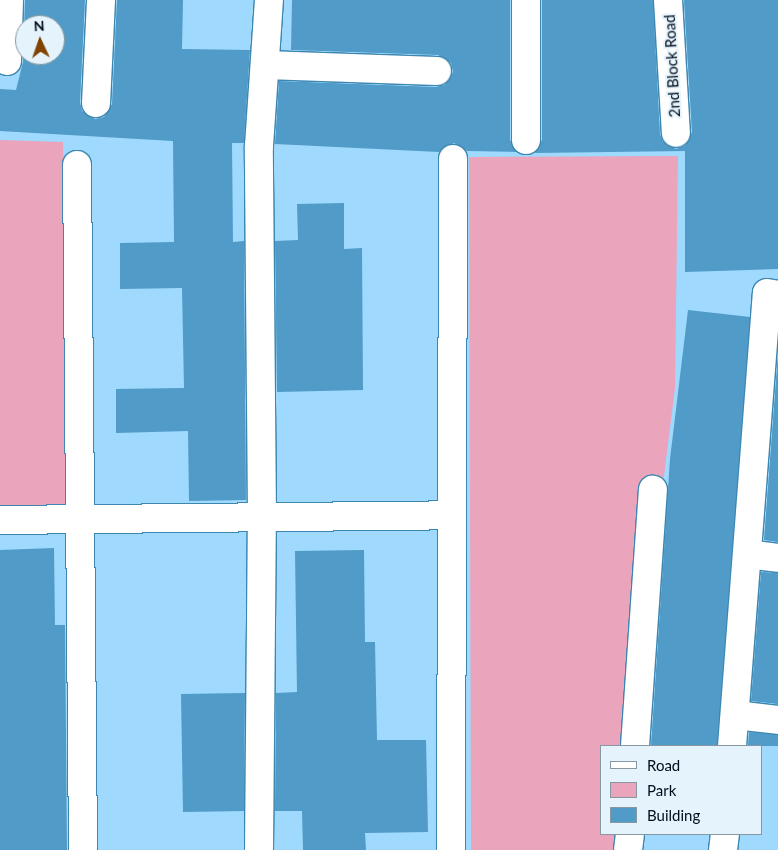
<!DOCTYPE html>
<style>
body{margin:0}
#map{position:relative;width:778px;height:850px;overflow:hidden;background:#9fd9fd;font-family:Lato,sans-serif}
div>[style]{position:absolute}
.green>*{inset:0;background:#eaa4bc}
.building>*{inset:0;background:#509bc7}
.roads{filter:drop-shadow(1px 0 #3c86b0) drop-shadow(-1px 0 #3c86b0) drop-shadow(0 1px #3c86b0) drop-shadow(0 -1px #3c86b0)}
.minor>*{height:28px;margin:-14px;padding:0 14px;transform-origin:14px;border-radius:14px;background:#fff}
span{translate:-50% -50%;white-space:nowrap;text-align:center;line-height:1.15;-webkit-text-stroke:4px #e5f3fd;paint-order:stroke}
.street-label{font-size:15px;color:#000d1a}
.legend{position:absolute;left:600px;top:745px;width:162px;height:90px;box-sizing:border-box;background:#e5f3fd;border:1px solid #8997a2;margin:0;padding:6px 9px;list-style:none;font-size:15px;color:#000d1a}
.legend li{display:flex;align-items:center;gap:10px;height:25px}
.legend b{width:25px;border:1px solid #8997a2}
.north{position:absolute;left:15px;top:15px;width:50px;height:50px;box-sizing:border-box;background:#e5f3fd;border:1px solid #8997a2;border-radius:50%;rotate:357deg;font-size:14px;font-weight:700;line-height:20px;text-align:center;color:#000d1a}
.north::after{content:'';display:block;margin:auto;width:18px;height:22px;background:#814302;clip-path:polygon(50% 0,100% 100%,50% 72%,0 100%)}
</style>
<div id="map">
<div class="green">
<i style="clip-path:polygon(0 140px,63px 142px,68px 508px,0 508px)"></i>
<i style="clip-path:polygon(678px 156px,675px 388px,630px 746px,602px 746px,602px 834px,619px 834px,617px 850px,471px 850px,469px 157px)"></i>
</div>
<div class="building">
<i style="clip-path:polygon(evenodd,25px 0,85px 0,80px 102px,82px 111px,95px 119px,104px 117px,112px 104px,117px 0,183px 0,182px 49px,250px 50px,244px 143px,232px 143px,233px 242px,244px 241px,246px 500px,189px 501px,188px 431px,116px 433px,116px 389px,184px 388px,182px 288px,120px 289px,120px 243px,174px 242px,173px 141px,0 131px,0 89px,16px 90px,23px 62px,25px 0,25px 25px,55px 25px,55px 55px,25px 55px,25px 25px)"></i>
<i style="clip-path:polygon(292px 0,510px 0,510px 140px,517px 152px,467px 151px,454px 143px,439px 152px,275px 144px,279px 81px,436px 87px,445px 85px,453px 72px,451px 63px,438px 55px,291px 50px)"></i>
<i style="clip-path:polygon(542px 0,653px 0,660px 134px,663px 142px,676px 149px,685px 146px,692px 132px,684px 0,778px 0,778px 269px,685px 272px,685px 151px,535px 153px,542px 140px)"></i>
<i style="clip-path:polygon(344px 203px,344px 249px,362px 248px,363px 390px,277px 392px,275px 241px,298px 240px,297px 204px)"></i>
<i style="clip-path:polygon(688px 310px,750px 317px,717px 746px,651px 746px,670px 459px)"></i>
<i style="clip-path:polygon(778px 353px,778px 542px,764px 540px)"></i>
<i style="clip-path:polygon(54px 548px,55px 625px,65px 625px,67px 850px,0 850px,0 550px)"></i>
<i style="clip-path:polygon(364px 550px,365px 642px,375px 642px,377px 740px,426px 740px,428px 832px,365px 833px,366px 850px,303px 850px,302px 811px,275px 811px,276px 693px,297px 692px,295px 551px)"></i>
<i style="clip-path:polygon(761px 572px,778px 573px,778px 704px,751px 701px)"></i>
<i style="clip-path:polygon(245px 693px,244px 811px,183px 812px,181px 694px)"></i>
<i style="clip-path:polygon(749px 732px,778px 735px,778px 746px,748px 746px)"></i>
</div>
<div class="roads">
<div class="minor">
<i style="left:526px;top:0;width:140px;rotate:90deg"></i>
<i style="left:668px;top:0;width:133px;rotate:86.6deg"></i>
<i style="left:7px;top:61px;width:61px;rotate:-88.1deg"></i>
<i style="left:265px;top:65px;width:172px;rotate:2deg"></i>
<i style="left:96px;top:103px;width:103px;rotate:-87.2deg"></i>
<i style="left:77px;top:165px;width:685px;rotate:89.5deg"></i>
<i style="left:0;top:520px;width:452px;rotate:-0.6deg"></i>
<i style="left:747px;top:554px;width:31px;rotate:7deg"></i>
<i style="left:735px;top:715px;width:43px;rotate:6.6deg"></i>
<i style="left:635px;top:746px;width:257px;rotate:-86deg"></i>
<i style="left:732px;top:746px;width:454px;rotate:-85.6deg"></i>
<i style="left:767px;top:293px;width:11px;rotate:10deg"></i>
<i style="left:259px;top:850px;width:334px;rotate:-89.5deg"></i>
<i style="left:262px;top:516px;width:370px;rotate:-90.5deg"></i>
<i style="left:259px;top:146px;width:146px;rotate:-86.1deg"></i>
<i style="left:451px;top:850px;width:691px;rotate:-89.83deg"></i>
<i style="left:628px;top:850px;width:16px;rotate:-83deg"></i>
<i style="left:723px;top:850px;width:16px;rotate:-83deg"></i>
</div>
</div>
<div class="street-label">
<span style="left:672px;top:66px;rotate:-93deg">2nd Block Road</span>
</div>
<ul class="legend">
<li><b style="height:6px;background:#fff"></b>Road</li>
<li><b style="height:14px;background:#eaa4bc"></b>Park</li>
<li><b style="height:14px;background:#509bc7"></b>Building</li>
</ul>
<div class="north">N</div>
</div>
